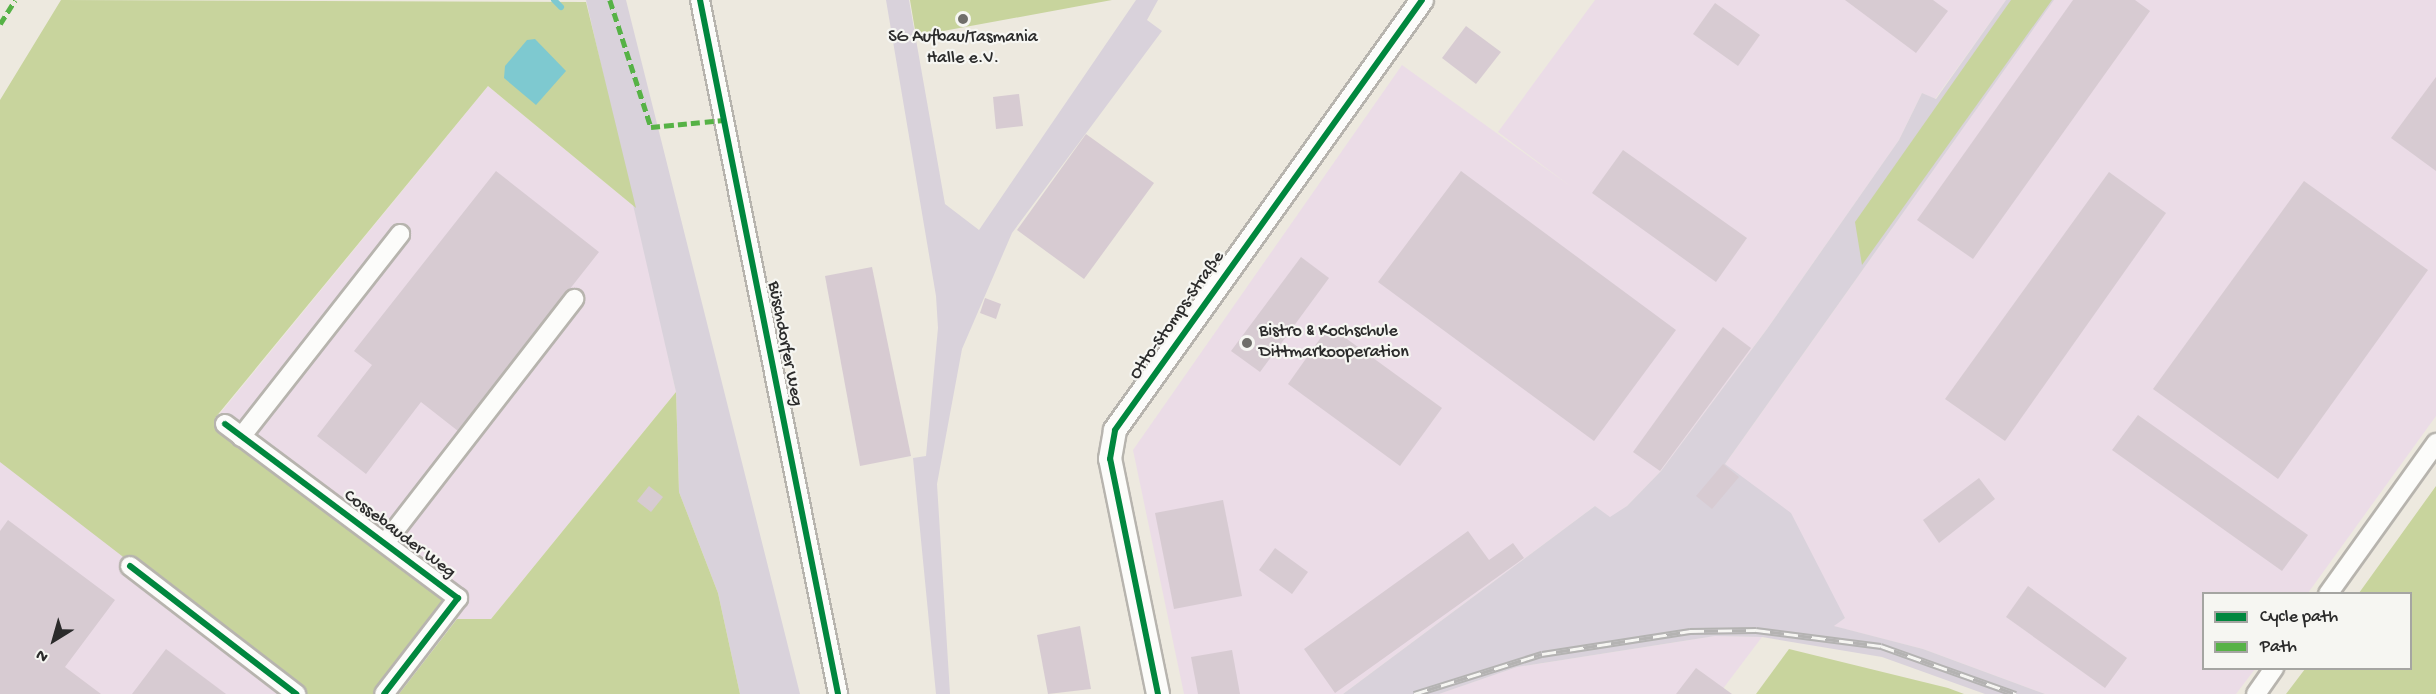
<!DOCTYPE html>
<meta charset="utf-8">
<style>
body{margin:0}
#map{position:relative;width:2436px;height:694px;overflow:hidden;background:#ede9df;font-family:"Gochi Hand",sans-serif}
div>[style]{position:absolute}
.built>*{inset:0;background:#ebdce7}
.industrial>*{inset:0;background:#d9d2db}
.green>*{inset:0;background:#c8d49d}
.water>*{inset:0;background:#7ec9d0}
.stream>*{height:6px;margin:-3px;padding:0 3px;transform-origin:3px;border-radius:3px;background:#7ec9d0}
.building>*{inset:0;background:#d7cbd2}
.roads{filter:drop-shadow(2px 0 #b7b4ae) drop-shadow(-2px 0 #b7b4ae) drop-shadow(0 2px #b7b4ae) drop-shadow(0 -2px #b7b4ae)}
.minor>*{height:18px;margin:-9px;padding:0 9px;transform-origin:9px;border-radius:9px;background:#fcfcfa}
.tertiary>*{height:22px;margin:-11px;padding:0 11px;transform-origin:11px;border-radius:11px;background:#fcfcfa}
.rail>*{height:7px;margin-top:-3.5px;transform-origin:0;background:repeating-linear-gradient(90deg,#f6f6f2 0 14px,#b4b3b2 0 28px);box-sizing:border-box;border-block:2px solid #b4b3b2}
.quiet>*{height:4.5px;margin-top:-2.25px;transform-origin:0;background:repeating-linear-gradient(90deg,#56b246 0 9px,transparent 0 13.5px)}
.cycleway>*{height:6px;margin:-3px;padding:0 3px;transform-origin:3px;border-radius:3px;background:#00873e}
.dots>*{width:16px;height:16px;translate:-50% -50%;box-sizing:border-box;border:3px solid #f6f6f2;border-radius:50%}
span{translate:-50% -50%;white-space:nowrap;text-align:center;line-height:1.15;-webkit-text-stroke:4.5px #f6f6f2;paint-order:stroke}
.poi-label{font-size:18px;color:#2b2b2b}
.left{translate:0 -50%;text-align:left}
.street-label{font-size:18px;color:#2b2b2b}
.legend{position:absolute;left:2202px;top:592px;width:210px;height:78px;box-sizing:border-box;background:#f6f6f2;border:2px solid #a5a5a2;margin:0;padding:8px 10px;list-style:none;font-size:18px;color:#2b2b2b}
.legend li{display:flex;align-items:center;gap:12px;height:30px}
.legend b{width:30px;border:2px solid #a5a5a2}
.north{position:absolute;left:24px;top:610px;width:60px;height:60px;-webkit-text-stroke:4px #f6f6f2;paint-order:stroke;rotate:217deg;font-size:16px;font-weight:700;line-height:24px;text-align:center;color:#2b2b2b}
.north::after{content:'';display:block;margin:auto;width:21px;height:27px;background:#2b2b2b;clip-path:polygon(50% 0,100% 100%,50% 72%,0 100%)}
</style>
<div id="map">
<div class="built">
<i style="clip-path:polygon(1595px 0,2006px 0,1935px 99px,1922px 93px,1899px 140px,1767px 329px,1661px 471px,1627px 506px,1610px 518px,1595px 506px,1343px 694px,1184px 694px,1133px 450px,1402px 65px,1573px 188px,1498px 132px)"></i>
<i style="clip-path:polygon(2054px 0,2436px 0,2436px 416px,2308px 593px,2204px 594px,2204px 668px,2255px 669px,2236px 694px,2045px 694px,1923px 649px,1833px 626px,1845px 618px,1725px 464px)"></i>
<i style="clip-path:polygon(488px 86px,636px 208px,676px 392px,491px 619px,458px 619px,448px 614px,461px 597px,218px 416px)"></i>
<i style="clip-path:polygon(0 448px,377px 694px,0 694px)"></i>
<i style="clip-path:polygon(1715px 636px,1762px 637px,1719px 694px,1439px 694px,1517px 667px)"></i>
</div>
<div class="industrial">
<i style="clip-path:polygon(586px 0,626px 0,800px 694px,740px 694px,718px 593px,679px 492px,676px 392px)"></i>
<i style="clip-path:polygon(886px 0,909px 0,945px 204px,979px 230px,1136px 0,1158px 0,1147px 20px,1162px 31px,1012px 233px,962px 349px,937px 484px,950px 694px,936px 694px,913px 458px,926px 456px,938px 328px,936px 296px)"></i>
<i style="clip-path:polygon(2006px 0,2054px 0,1725px 464px,1791px 513px,1845px 618px,1834px 626px,1923px 649px,2045px 694px,1985px 694px,1882px 657px,1762px 637px,1715px 636px,1517px 667px,1439px 694px,1343px 694px,1595px 506px,1610px 517px,1627px 506px,1661px 471px,1767px 329px,1899px 140px,1922px 93px,1936px 99px)"></i>
</div>
<div class="green">
<i style="clip-path:polygon(61px 0,586px 2px,636px 208px,488px 86px,215px 418px,454px 598px,381px 694px,301px 694px,0 462px,0 100px)"></i>
<i style="clip-path:polygon(910px 0,1112px 0,916px 36px)"></i>
<i style="clip-path:polygon(2011px 0,2052px 0,1862px 265px,1855px 222px)"></i>
<i style="clip-path:polygon(676px 392px,679px 492px,718px 593px,740px 694px,399px 694px,457px 619px,491px 619px)"></i>
<i style="clip-path:polygon(2436px 486px,2436px 694px,2286px 694px,2305px 669px,2410px 668px,2410px 594px,2359px 593px)"></i>
<i style="clip-path:polygon(1789px 649px,1948px 688px,1964px 694px,1756px 694px)"></i>
</div>
<div class="water">
<i style="clip-path:polygon(535px 39px,566px 71px,536px 105px,504px 78px,505px 66px,527px 40px)"></i>
</div>
<div class="stream">
<i style="left:554px;top:0;width:10px;rotate:45deg"></i>
</div>
<div class="building">
<i style="clip-path:polygon(1845px 0,1933px 0,1948px 11px,1916px 53px)"></i>
<i style="clip-path:polygon(2073px 0,2135px 0,2150px 11px,1973px 259px,1917px 220px)"></i>
<i style="clip-path:polygon(1715px 3px,1760px 35px,1738px 66px,1693px 34px)"></i>
<i style="clip-path:polygon(1466px 26px,1501px 52px,1476px 84px,1442px 58px)"></i>
<i style="clip-path:polygon(2436px 77px,2436px 171px,2391px 138px)"></i>
<i style="clip-path:polygon(1019px 94px,1023px 126px,996px 129px,993px 97px)"></i>
<i style="clip-path:polygon(1086px 134px,1154px 183px,1084px 279px,1017px 230px)"></i>
<i style="clip-path:polygon(1623px 150px,1747px 238px,1716px 282px,1592px 193px)"></i>
<i style="clip-path:polygon(496px 171px,599px 252px,458px 431px,421px 402px,366px 474px,317px 436px,372px 365px,354px 351px)"></i>
<i style="clip-path:polygon(1461px 171px,1676px 330px,1594px 441px,1378px 282px)"></i>
<i style="clip-path:polygon(2109px 172px,2166px 213px,2005px 441px,1945px 399px)"></i>
<i style="clip-path:polygon(2304px 181px,2428px 270px,2278px 479px,2153px 389px)"></i>
<i style="clip-path:polygon(1301px 257px,1329px 278px,1260px 372px,1231px 351px)"></i>
<i style="clip-path:polygon(872px 267px,911px 456px,860px 466px,825px 276px)"></i>
<i style="clip-path:polygon(985px 298px,1001px 304px,996px 319px,980px 313px)"></i>
<i style="clip-path:polygon(1329px 326px,1442px 408px,1400px 466px,1288px 384px)"></i>
<i style="clip-path:polygon(1723px 327px,1751px 348px,1660px 471px,1633px 452px)"></i>
<i style="clip-path:polygon(2138px 415px,2308px 535px,2282px 571px,2112px 450px)"></i>
<i style="clip-path:polygon(1723px 464px,1739px 477px,1712px 509px,1696px 496px)"></i>
<i style="clip-path:polygon(1979px 478px,1995px 499px,1939px 543px,1923px 520px)"></i>
<i style="clip-path:polygon(649px 486px,663px 497px,651px 512px,637px 501px)"></i>
<i style="clip-path:polygon(1223px 500px,1242px 596px,1174px 609px,1155px 513px)"></i>
<i style="clip-path:polygon(8px 520px,115px 600px,65px 667px,101px 694px,0 694px,0 531px)"></i>
<i style="clip-path:polygon(1468px 531px,1489px 560px,1513px 543px,1524px 558px,1335px 693px,1304px 649px)"></i>
<i style="clip-path:polygon(1275px 548px,1308px 572px,1292px 594px,1259px 570px)"></i>
<i style="clip-path:polygon(2028px 586px,2127px 658px,2105px 688px,2006px 617px)"></i>
<i style="clip-path:polygon(1080px 626px,1091px 689px,1048px 694px,1037px 635px)"></i>
<i style="clip-path:polygon(166px 649px,226px 694px,132px 694px)"></i>
<i style="clip-path:polygon(1232px 650px,1240px 694px,1198px 694px,1191px 657px)"></i>
<i style="clip-path:polygon(1696px 668px,1732px 694px,1676px 694px)"></i>
</div>
<div class="roads">
<div class="minor">
<i style="left:700px;top:0;width:708px;rotate:78.75deg"></i>
<i style="left:225px;top:424px;width:291px;rotate:36.8deg"></i>
<i style="left:458px;top:598px;width:121px;rotate:127.6deg"></i>
<i style="left:241px;top:437px;width:258px;rotate:-51.9deg"></i>
<i style="left:385px;top:543px;width:309px;rotate:-52.2deg"></i>
<i style="left:130px;top:566px;width:210px;rotate:37.6deg"></i>
<i style="left:2328px;top:594px;width:186px;rotate:-54.4deg"></i>
<i style="left:2256px;top:694px;width:32px;rotate:-55deg"></i>
</div>
<div class="tertiary">
<i style="left:1158px;top:694px;width:240px;rotate:-101.5deg"></i>
<i style="left:1110px;top:459px;width:29px;rotate:-80deg"></i>
<i style="left:1115px;top:430px;width:528px;rotate:-54.47deg"></i>
</div>
</div>
<div class="rail">
<i style="left:1414px;top:694px;width:134px;rotate:-17.4deg"></i>
<i style="left:1542px;top:654px;width:150px;rotate:-8.8deg"></i>
<i style="left:1690px;top:631px;width:66px;rotate:-0.9deg"></i>
<i style="left:1756px;top:630px;width:126px;rotate:7.3deg"></i>
<i style="left:1881px;top:646px;width:143px;rotate:19.6deg"></i>
</div>
<div class="quiet">
<i style="left:610px;top:0;width:133px;rotate:72.1deg"></i>
<i style="left:651px;top:127px;width:73px;rotate:-5.5deg"></i>
<i style="left:0;top:24px;width:28px;rotate:-58deg"></i>
</div>
<div class="cycleway">
<i style="left:700px;top:0;width:708px;rotate:78.75deg"></i>
<i style="left:225px;top:424px;width:291px;rotate:36.8deg"></i>
<i style="left:458px;top:598px;width:121px;rotate:127.6deg"></i>
<i style="left:130px;top:566px;width:210px;rotate:37.6deg"></i>
<i style="left:1158px;top:694px;width:240px;rotate:-101.5deg"></i>
<i style="left:1110px;top:459px;width:29px;rotate:-80deg"></i>
<i style="left:1115px;top:430px;width:528px;rotate:-54.47deg"></i>
</div>
<div class="dots">
<i style="left:963px;top:19px;background:#6f6e6a"></i>
<i style="left:1247px;top:343px;background:#6f6e6a"></i>
</div>
<div class="poi-label">
<span style="left:963px;top:49px">SG Aufbau/Tasmania<br>Halle e.V.</span>
<span class="left" style="left:1259px;top:343px">Bistro &amp; Kochschule<br>Dittmarkooperation</span>
</div>
<div class="street-label">
<span style="left:1178px;top:316px;rotate:-55deg">Otto-Stomps-Straße</span>
<span style="left:784px;top:344px;rotate:79deg">Büschdorfer Weg</span>
<span style="left:399px;top:535px;rotate:37deg">Cossebauder Weg</span>
</div>
<ul class="legend">
<li><b style="height:8px;background:#00873e"></b>Cycle path</li>
<li><b style="height:8px;background:#56b246"></b>Path</li>
</ul>
<div class="north">N</div>
</div>
